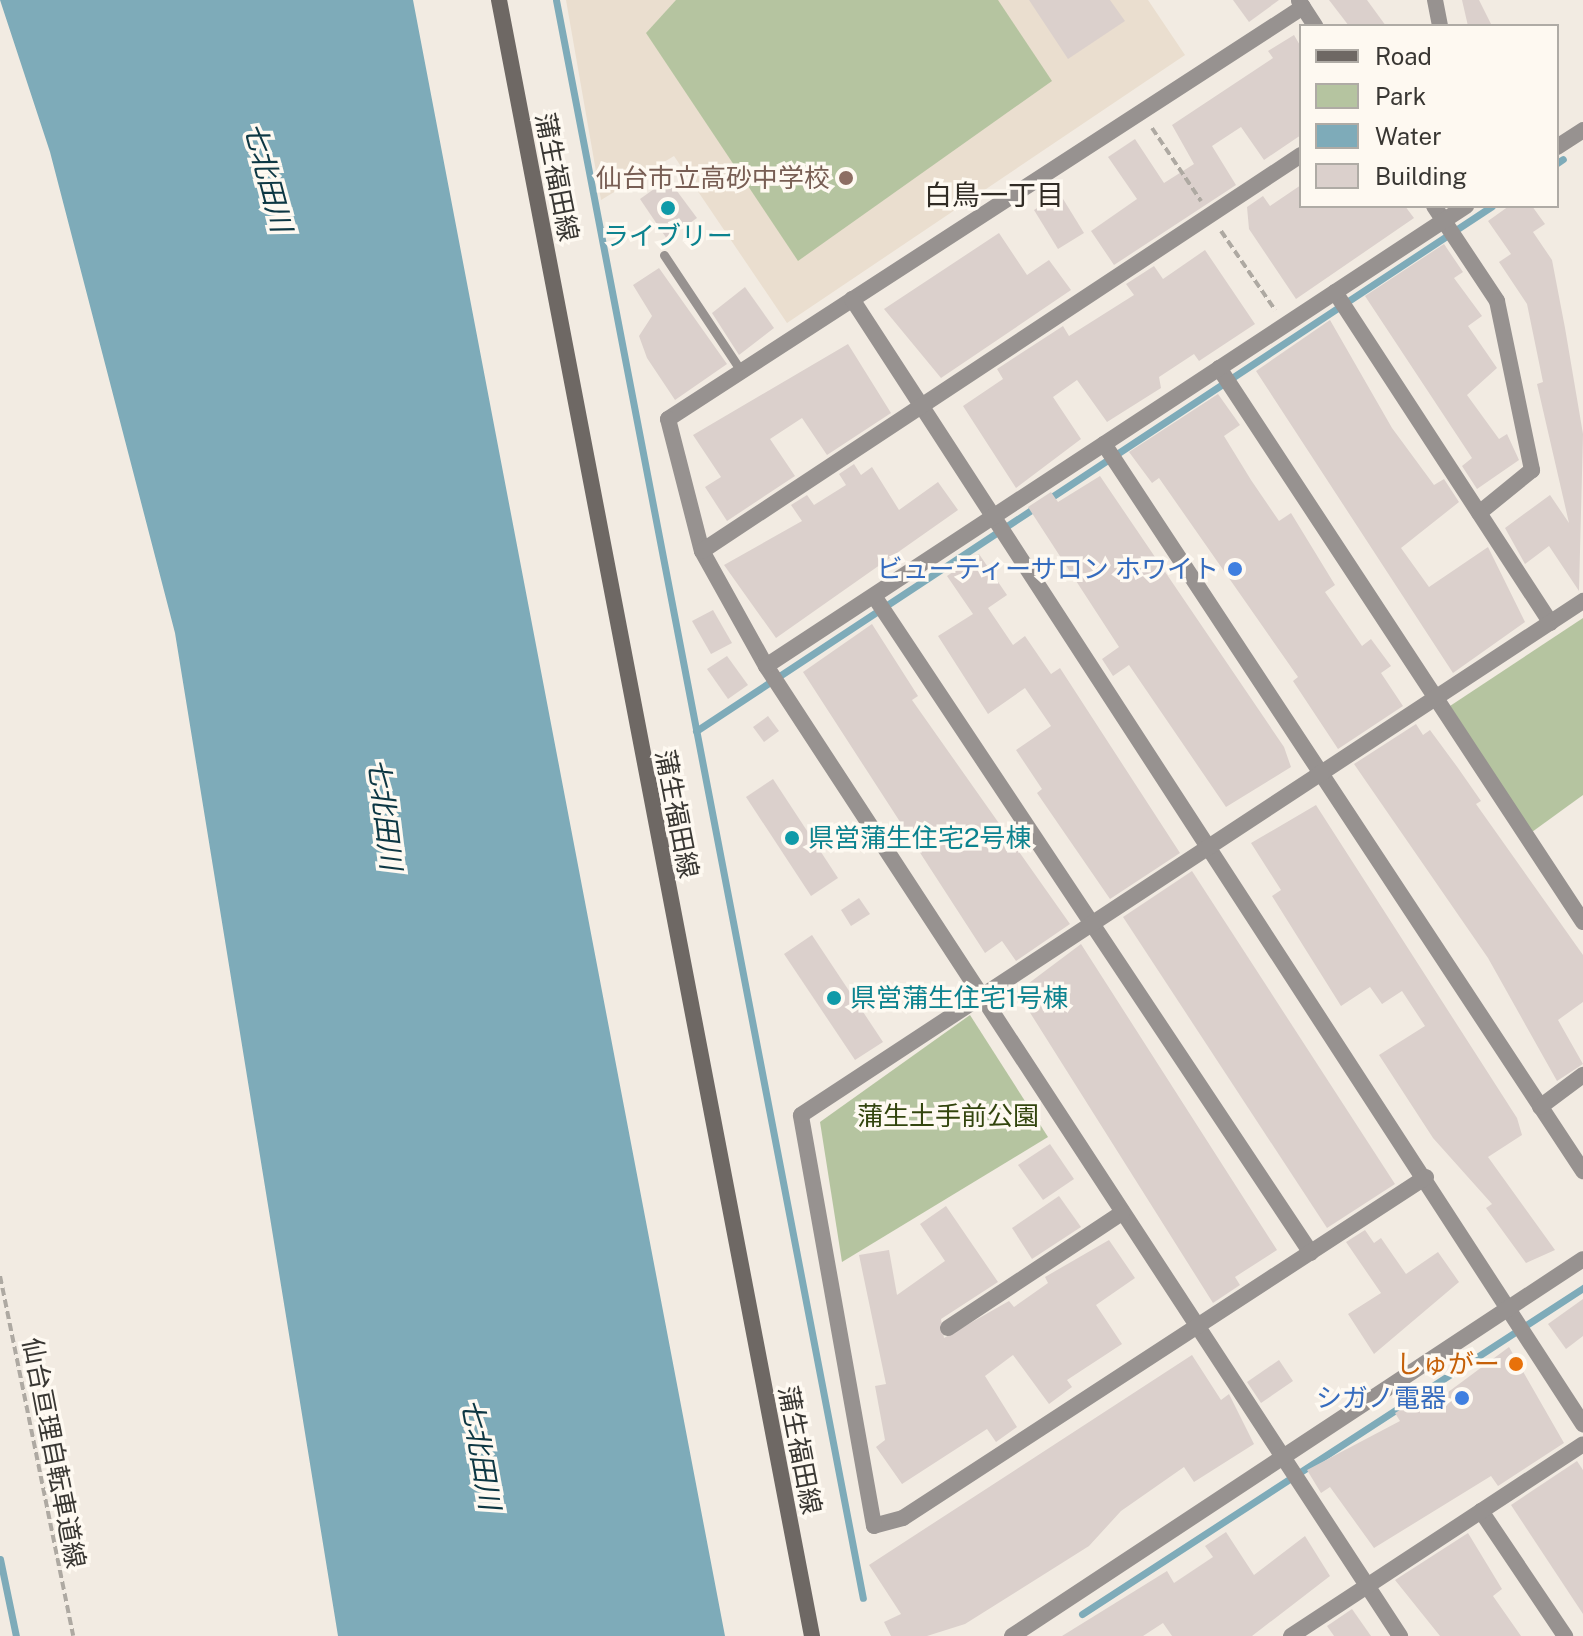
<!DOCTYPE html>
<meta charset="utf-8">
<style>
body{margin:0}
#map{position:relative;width:1583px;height:1636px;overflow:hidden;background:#f2ebe2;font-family:"Public Sans","Noto Sans JP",sans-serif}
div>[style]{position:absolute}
.built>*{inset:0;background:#eadecf}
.green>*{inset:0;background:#b5c4a0}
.water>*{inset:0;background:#7eabb9}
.stream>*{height:7px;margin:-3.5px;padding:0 3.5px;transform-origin:3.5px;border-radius:3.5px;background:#7eabb9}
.building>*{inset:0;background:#dbd0cc}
.path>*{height:4px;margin-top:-2px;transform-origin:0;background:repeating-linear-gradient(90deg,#aea9a2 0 8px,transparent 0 12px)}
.service>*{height:9px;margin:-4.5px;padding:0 4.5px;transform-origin:4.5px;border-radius:4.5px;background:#979290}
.minor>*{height:16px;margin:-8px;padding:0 8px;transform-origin:8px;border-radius:8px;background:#979290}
.secondary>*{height:16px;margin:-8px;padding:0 8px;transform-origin:8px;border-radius:8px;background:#6e6864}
.dots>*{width:22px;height:22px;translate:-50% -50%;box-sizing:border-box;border:4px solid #fef9f1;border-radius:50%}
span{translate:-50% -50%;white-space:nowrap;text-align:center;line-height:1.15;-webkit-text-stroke:7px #fef9f1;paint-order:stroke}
.street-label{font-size:26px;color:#393733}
.education-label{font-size:26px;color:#785e54}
.right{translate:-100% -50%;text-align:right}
.culture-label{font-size:26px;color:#0d838f}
.left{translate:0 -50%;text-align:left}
.shop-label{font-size:26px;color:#366cbe}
.park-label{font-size:26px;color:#33450e}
.food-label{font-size:26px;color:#c56008}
.water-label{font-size:28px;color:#0d3743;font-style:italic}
.neighbourhood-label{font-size:28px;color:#312c25}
.legend{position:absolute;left:1299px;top:24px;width:260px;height:184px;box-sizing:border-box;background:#fef9f1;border:2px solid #afaba5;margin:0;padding:10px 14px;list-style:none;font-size:24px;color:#393733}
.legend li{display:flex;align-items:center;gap:16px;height:40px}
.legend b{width:40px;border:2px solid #afaba5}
</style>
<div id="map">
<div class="built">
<i style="clip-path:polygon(566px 0,1148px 0,1185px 55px,787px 323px,674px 156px,601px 200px)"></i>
</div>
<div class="green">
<i style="clip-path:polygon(676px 0,998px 0,1052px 81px,798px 261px,646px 33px)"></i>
<i style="clip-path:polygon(1583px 618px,1583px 795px,1532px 832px,1450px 706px)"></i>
<i style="clip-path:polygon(970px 1015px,1048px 1137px,842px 1262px,820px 1122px)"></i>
</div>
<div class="water">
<i style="clip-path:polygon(0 0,413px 0,725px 1636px,338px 1636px,175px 633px,50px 152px)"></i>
</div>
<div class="stream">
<i style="left:556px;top:0;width:1627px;rotate:79.13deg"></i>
<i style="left:1557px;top:163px;width:7px;rotate:-34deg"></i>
<i style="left:1047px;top:500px;width:533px;rotate:-33.45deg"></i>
<i style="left:696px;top:731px;width:407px;rotate:-33.4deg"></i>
<i style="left:0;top:1559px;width:79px;rotate:78.3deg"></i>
<i style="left:1082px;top:1614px;width:598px;rotate:-33.05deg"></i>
</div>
<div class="building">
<i style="clip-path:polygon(1029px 0,1110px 0,1125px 21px,1068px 59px)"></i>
<i style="clip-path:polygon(1233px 0,1279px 0,1249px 22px)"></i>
<i style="clip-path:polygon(1329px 0,1367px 0,1386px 26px,1349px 26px)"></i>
<i style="clip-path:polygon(1462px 0,1479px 0,1492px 26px,1468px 26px)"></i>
<i style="clip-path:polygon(1294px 35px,1301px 47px,1301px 135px,1264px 160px,1241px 127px,1212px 146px,1236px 185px,1114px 265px,1091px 231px,1137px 199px,1108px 157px,1135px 139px,1164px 183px,1194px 164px,1172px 125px,1273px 58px,1268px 51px)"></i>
<i style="clip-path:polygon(668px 179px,697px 218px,667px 239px,640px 199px)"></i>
<i style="clip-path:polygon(1301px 185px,1301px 206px,1405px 206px,1414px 218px,1296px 299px,1249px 229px,1247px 207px,1263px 196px,1270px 206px)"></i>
<i style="clip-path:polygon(1060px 194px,1084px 233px,1058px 249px,1034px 210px)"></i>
<i style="clip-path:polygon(1509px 206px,1532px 206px,1545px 224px,1533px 232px,1552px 260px,1565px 328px,1583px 434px,1579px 591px,1549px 546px,1525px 564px,1505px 528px,1550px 495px,1569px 523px,1537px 384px,1543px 382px,1527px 304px,1499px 262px,1511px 254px,1488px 221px)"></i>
<i style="clip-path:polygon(999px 233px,1027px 275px,1049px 260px,1071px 290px,941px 378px,884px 309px)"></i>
<i style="clip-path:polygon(1444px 244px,1463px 272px,1454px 278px,1482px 316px,1468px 326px,1497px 368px,1467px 395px,1499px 439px,1507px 434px,1519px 460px,1477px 489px,1462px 466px,1472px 458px,1365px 296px)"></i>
<i style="clip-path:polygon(1205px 250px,1255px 324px,1199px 361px,1194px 354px,1159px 377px,1161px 388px,1107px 422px,1077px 380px,1053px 397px,1081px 439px,1016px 488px,963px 406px,1003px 379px,997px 369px,1063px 326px,1069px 336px,1134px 295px,1126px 284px,1154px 266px,1163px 279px)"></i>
<i style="clip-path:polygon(659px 268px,727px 364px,675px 400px,647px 358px,639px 336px,652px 316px,633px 285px)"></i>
<i style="clip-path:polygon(745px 287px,774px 328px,739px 355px,712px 313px)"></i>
<i style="clip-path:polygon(1330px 320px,1392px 428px,1434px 485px,1444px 479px,1459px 502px,1401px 548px,1429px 587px,1488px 547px,1525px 622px,1453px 673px,1256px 371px)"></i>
<i style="clip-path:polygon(848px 344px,891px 413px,827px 455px,802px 418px,770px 439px,795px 476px,727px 521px,705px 487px,721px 477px,693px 435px)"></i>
<i style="clip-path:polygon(1218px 394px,1240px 425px,1224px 436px,1251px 480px,1279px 521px,1291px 513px,1335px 585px,1325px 592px,1362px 646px,1371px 639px,1391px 666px,1381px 673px,1403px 706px,1338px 749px,1293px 681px,1298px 677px,1159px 478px,1152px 483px,1129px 452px)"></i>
<i style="clip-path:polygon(854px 464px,861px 475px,872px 467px,899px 510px,938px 482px,958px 510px,776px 638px,724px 565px,802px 521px,791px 505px,807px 495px,814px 505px,846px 485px,839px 474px)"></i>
<i style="clip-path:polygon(1100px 476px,1284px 747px,1291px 767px,1226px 807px,1129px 665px,1113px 676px,1102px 659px,1119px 647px,1028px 507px,1051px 492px,1058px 502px)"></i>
<i style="clip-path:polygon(979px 554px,1007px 595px,988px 608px,1013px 645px,1025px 636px,1051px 674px,1060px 668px,1180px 853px,1110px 899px,1037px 793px,1042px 789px,1016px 750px,1051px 726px,1025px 688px,988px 714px,938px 636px,973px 614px,947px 576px)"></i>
<i style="clip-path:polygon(713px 610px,732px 643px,711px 654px,692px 621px)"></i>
<i style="clip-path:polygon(872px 624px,918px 696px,912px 700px,1070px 924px,1016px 961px,1002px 941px,985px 953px,803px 672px)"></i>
<i style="clip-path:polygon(727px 656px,748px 685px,728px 699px,707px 669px)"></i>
<i style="clip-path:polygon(768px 716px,779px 731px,764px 742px,753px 727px)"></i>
<i style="clip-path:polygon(1416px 724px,1423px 735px,1430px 730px,1458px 768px,1481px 801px,1476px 804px,1583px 955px,1583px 1002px,1558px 1020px,1583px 1064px,1557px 1081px,1488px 958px,1354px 764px)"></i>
<i style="clip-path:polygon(773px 779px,838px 878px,811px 896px,746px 797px)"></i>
<i style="clip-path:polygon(1316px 805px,1517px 1118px,1522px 1135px,1488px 1157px,1555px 1250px,1526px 1263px,1486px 1208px,1492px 1204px,1433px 1138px,1379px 1055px,1425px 1026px,1402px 991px,1382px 1004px,1370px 987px,1341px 1006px,1272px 896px,1281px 890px,1251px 843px)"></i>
<i style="clip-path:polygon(1192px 871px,1395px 1184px,1327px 1228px,1123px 917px)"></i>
<i style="clip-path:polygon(859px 898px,870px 914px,851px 926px,841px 910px)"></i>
<i style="clip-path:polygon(812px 935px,883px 1042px,855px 1060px,784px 954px)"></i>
<i style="clip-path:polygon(1081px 944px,1277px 1250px,1235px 1277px,1240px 1285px,1213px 1303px,1017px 992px)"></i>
<i style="clip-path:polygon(1050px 1144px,1074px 1179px,1043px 1200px,1018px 1165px)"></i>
<i style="clip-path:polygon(1059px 1196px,1081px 1227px,1032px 1259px,1012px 1228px)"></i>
<i style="clip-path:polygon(946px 1206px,998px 1282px,941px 1319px,944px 1338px,1009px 1301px,1014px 1307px,1048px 1283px,1045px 1277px,1109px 1240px,1135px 1278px,1096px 1305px,1122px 1344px,1067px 1380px,1072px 1387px,1049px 1404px,1013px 1355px,985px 1376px,1017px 1427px,996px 1442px,987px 1429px,902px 1484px,876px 1447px,885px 1440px,875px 1386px,886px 1384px,859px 1255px,889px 1250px,897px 1295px,945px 1261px,920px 1224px)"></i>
<i style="clip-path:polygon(1365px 1230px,1374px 1243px,1381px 1238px,1406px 1274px,1438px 1252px,1459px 1282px,1374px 1354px,1348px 1314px,1381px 1293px,1346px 1242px)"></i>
<i style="clip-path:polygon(1583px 1299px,1583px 1336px,1566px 1349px,1548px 1324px)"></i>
<i style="clip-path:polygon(1509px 1347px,1564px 1443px,1498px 1486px,1491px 1476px,1374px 1548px,1330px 1487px,1321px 1493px,1307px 1470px,1400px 1421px,1395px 1413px,1425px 1394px,1432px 1404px)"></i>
<i style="clip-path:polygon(1192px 1355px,1221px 1400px,1229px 1394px,1254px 1444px,1194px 1482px,1184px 1467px,1121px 1511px,1089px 1546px,965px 1624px,927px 1636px,891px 1636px,884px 1622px,901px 1614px,869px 1565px)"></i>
<i style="clip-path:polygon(1279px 1360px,1293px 1381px,1261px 1403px,1247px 1382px)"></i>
<i style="clip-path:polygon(1577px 1461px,1583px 1470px,1583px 1614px,1511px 1505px)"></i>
<i style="clip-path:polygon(1226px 1532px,1254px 1575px,1305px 1536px,1330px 1576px,1252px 1636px,1172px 1636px,1163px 1623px,1143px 1636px,1062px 1636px,1167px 1571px,1174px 1583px,1213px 1557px,1205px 1546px)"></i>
<i style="clip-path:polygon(1468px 1533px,1502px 1589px,1493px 1596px,1521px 1636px,1440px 1636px,1395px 1580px)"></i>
<i style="clip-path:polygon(1352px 1609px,1371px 1636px,1334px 1636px,1327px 1626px)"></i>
</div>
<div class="path">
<i style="left:1152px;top:128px;width:88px;rotate:56.1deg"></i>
<i style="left:1221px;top:231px;width:96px;rotate:55.6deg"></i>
<i style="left:0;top:1276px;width:367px;rotate:78.5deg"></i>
</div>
<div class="service">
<i style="left:664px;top:255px;width:139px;rotate:56.4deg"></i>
</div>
<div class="minor">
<i style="left:1435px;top:0;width:26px;rotate:79deg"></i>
<i style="left:1299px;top:1px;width:30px;rotate:57deg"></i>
<i style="left:1303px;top:7px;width:757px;rotate:147.02deg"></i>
<i style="left:668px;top:419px;width:136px;rotate:75.6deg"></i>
<i style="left:702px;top:551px;width:132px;rotate:60.9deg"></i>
<i style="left:766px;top:666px;width:1159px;rotate:56.83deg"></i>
<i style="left:1557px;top:147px;width:31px;rotate:-33deg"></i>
<i style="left:1434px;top:206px;width:114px;rotate:56.4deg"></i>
<i style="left:1497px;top:301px;width:173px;rotate:78.3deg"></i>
<i style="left:1532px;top:470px;width:68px;rotate:140.9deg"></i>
<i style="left:1335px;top:292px;width:395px;rotate:56.9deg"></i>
<i style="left:852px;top:299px;width:1342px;rotate:56.99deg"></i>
<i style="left:1219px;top:368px;width:663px;rotate:56.69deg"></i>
<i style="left:1104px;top:444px;width:871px;rotate:56.62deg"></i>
<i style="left:702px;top:551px;width:718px;rotate:-33.47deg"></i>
<i style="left:874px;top:596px;width:789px;rotate:56.37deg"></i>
<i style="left:766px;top:666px;width:838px;rotate:-33.31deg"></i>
<i style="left:1540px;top:1107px;width:54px;rotate:-36.7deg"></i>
<i style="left:1426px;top:1177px;width:624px;rotate:146.9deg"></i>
<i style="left:903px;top:1518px;width:30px;rotate:165deg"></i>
<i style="left:874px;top:1526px;width:417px;rotate:-100.1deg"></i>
<i style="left:801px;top:1115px;width:936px;rotate:-33.32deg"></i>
<i style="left:948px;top:1328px;width:209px;rotate:-33.5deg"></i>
<i style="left:1481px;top:1511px;width:151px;rotate:56.1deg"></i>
<i style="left:1012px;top:1636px;width:684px;rotate:-33.43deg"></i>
<i style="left:1291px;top:1636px;width:349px;rotate:-33.3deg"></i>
</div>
<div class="secondary">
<i style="left:499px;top:0;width:1666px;rotate:79.17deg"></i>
</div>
<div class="dots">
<i style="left:846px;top:178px;background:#8d6e63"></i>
<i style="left:668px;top:208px;background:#0f9aa8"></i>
<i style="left:1235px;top:569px;background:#3f7fe0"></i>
<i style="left:792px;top:838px;background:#0f9aa8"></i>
<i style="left:834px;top:998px;background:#0f9aa8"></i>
<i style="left:1516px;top:1364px;background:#e8710a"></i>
<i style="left:1462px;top:1398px;background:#3f7fe0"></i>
</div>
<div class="street-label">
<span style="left:557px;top:177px;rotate:79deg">蒲生福田線</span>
<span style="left:677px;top:814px;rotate:79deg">蒲生福田線</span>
<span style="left:800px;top:1450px;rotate:79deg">蒲生福田線</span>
<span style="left:54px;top:1453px;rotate:79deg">仙台亘理自転車道線</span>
</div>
<div class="education-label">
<span class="right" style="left:830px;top:178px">仙台市立高砂中学校</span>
</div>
<div class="culture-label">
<span style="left:668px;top:236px">ライブリー</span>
<span class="left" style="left:808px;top:838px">県営蒲生住宅2号棟</span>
<span class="left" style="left:850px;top:998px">県営蒲生住宅1号棟</span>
</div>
<div class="shop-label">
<span class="right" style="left:1219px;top:569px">ビューティーサロン ホワイト</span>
<span class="right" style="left:1446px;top:1398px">シガノ電器</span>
</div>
<div class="park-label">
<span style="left:948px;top:1116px">蒲生土手前公園</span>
</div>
<div class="food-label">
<span class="right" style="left:1500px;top:1364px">しゅがー</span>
</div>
<div class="water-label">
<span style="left:268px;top:177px;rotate:75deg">七北田川</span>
<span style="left:385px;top:814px;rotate:83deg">七北田川</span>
<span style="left:481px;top:1454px;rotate:80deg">七北田川</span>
</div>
<div class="neighbourhood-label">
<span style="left:994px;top:195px">白鳥一丁目</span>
</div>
<ul class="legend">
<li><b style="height:10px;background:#6e6864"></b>Road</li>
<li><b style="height:22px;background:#b5c4a0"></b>Park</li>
<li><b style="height:22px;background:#7eabb9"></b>Water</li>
<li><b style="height:22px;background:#dbd0cc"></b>Building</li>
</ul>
</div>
